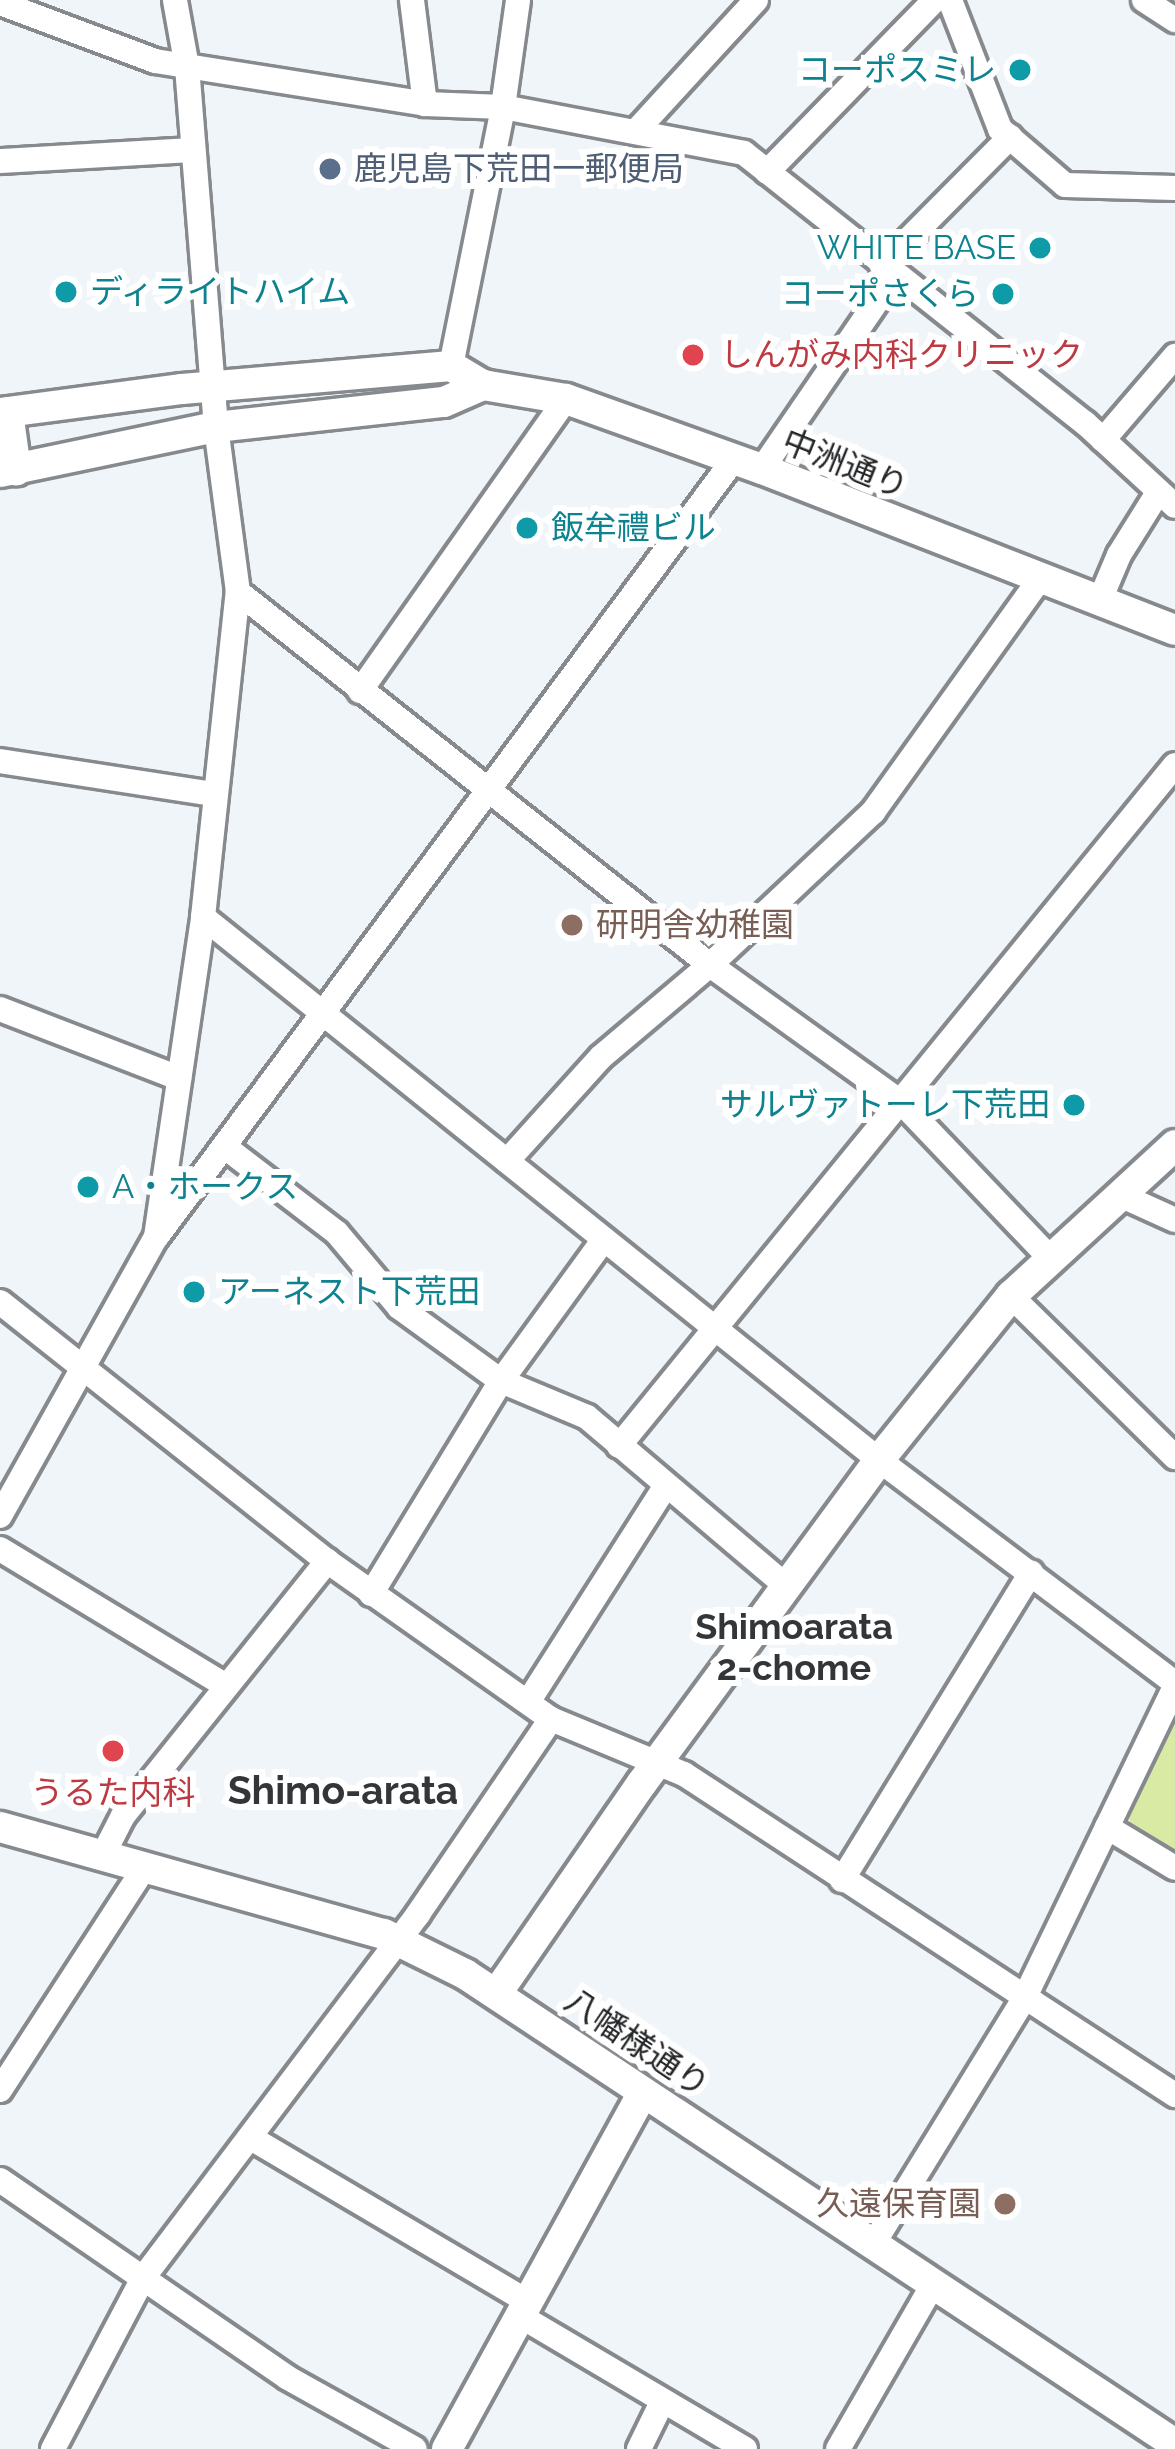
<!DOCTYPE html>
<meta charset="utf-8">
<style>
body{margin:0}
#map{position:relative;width:1175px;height:2449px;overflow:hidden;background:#f0f5f9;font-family:Raleway,"Noto Sans JP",sans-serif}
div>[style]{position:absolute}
.green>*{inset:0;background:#d9eaa5}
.roads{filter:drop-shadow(3px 0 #868a8e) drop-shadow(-3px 0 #868a8e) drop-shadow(0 3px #868a8e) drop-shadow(0 -3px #868a8e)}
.minor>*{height:24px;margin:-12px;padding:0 12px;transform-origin:12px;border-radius:12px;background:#fff}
.tertiary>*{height:30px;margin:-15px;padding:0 15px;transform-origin:15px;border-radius:15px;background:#fff}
.dots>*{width:33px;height:33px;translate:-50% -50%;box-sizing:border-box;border:6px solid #fff;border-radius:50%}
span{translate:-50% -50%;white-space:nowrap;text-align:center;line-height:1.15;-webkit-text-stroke:12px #fff;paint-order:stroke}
.culture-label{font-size:33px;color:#0d838f}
.right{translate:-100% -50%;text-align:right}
.left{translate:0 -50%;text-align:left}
.service-label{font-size:33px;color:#4e5e75}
.health-label{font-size:33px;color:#be3a42}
.street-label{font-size:33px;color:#242628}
.education-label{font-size:33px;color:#785e54}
.neighbourhood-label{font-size:36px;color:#333639;font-weight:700}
.quarter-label{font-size:39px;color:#333639;font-weight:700}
</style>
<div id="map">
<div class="green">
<i style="clip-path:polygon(1175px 1712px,1175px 1855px,1131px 1827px,1126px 1808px)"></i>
</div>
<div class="roads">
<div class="minor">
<i style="left:412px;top:0;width:105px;rotate:82.9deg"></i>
<i style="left:950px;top:0;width:138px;rotate:68.8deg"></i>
<i style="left:1000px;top:129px;width:86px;rotate:40.7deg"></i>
<i style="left:1065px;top:185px;width:110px;rotate:1.6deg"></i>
<i style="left:1144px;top:0;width:37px;rotate:33deg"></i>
<i style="left:0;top:3px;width:165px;rotate:20.5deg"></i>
<i style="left:155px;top:61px;width:273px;rotate:9deg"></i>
<i style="left:425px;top:104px;width:78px;rotate:2.2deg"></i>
<i style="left:503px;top:107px;width:245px;rotate:10.8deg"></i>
<i style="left:744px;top:153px;width:435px;rotate:38.4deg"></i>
<i style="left:1085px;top:423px;width:122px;rotate:42.7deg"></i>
<i style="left:637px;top:130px;width:176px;rotate:-47.5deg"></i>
<i style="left:0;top:161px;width:193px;rotate:-3.3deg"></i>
<i style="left:767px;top:172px;width:240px;rotate:-45.7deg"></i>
<i style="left:882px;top:266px;width:182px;rotate:-45.2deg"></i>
<i style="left:451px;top:366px;width:264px;rotate:-78.6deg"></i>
<i style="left:503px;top:107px;width:108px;rotate:-82deg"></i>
<i style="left:1103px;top:440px;width:111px;rotate:-49.4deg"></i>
<i style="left:762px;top:469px;width:234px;rotate:-55.6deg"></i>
<i style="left:238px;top:592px;width:602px;rotate:38.32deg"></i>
<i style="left:710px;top:965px;width:236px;rotate:35.7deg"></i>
<i style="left:902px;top:1103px;width:216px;rotate:46.3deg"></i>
<i style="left:1100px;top:600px;width:49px;rotate:-67.1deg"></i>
<i style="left:1119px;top:555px;width:75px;rotate:-58deg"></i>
<i style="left:360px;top:691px;width:357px;rotate:-54.8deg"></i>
<i style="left:0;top:761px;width:216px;rotate:8.8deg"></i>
<i style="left:203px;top:917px;width:867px;rotate:38.77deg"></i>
<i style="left:879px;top:1460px;width:371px;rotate:37deg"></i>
<i style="left:0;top:1009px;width:192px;rotate:21.1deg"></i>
<i style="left:225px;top:1147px;width:141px;rotate:37.5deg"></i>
<i style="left:337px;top:1233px;width:97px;rotate:50deg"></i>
<i style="left:399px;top:1307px;width:126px;rotate:36deg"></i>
<i style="left:501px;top:1381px;width:93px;rotate:22.7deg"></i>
<i style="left:587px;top:1417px;width:261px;rotate:40.3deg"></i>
<i style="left:507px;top:1161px;width:140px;rotate:-47.9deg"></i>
<i style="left:601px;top:1057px;width:143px;rotate:-40.2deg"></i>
<i style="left:710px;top:965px;width:224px;rotate:-43.2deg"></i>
<i style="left:873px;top:812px;width:287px;rotate:-54.4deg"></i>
<i style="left:1120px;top:1195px;width:60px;rotate:24.4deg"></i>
<i style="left:158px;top:1235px;width:966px;rotate:-53.41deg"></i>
<i style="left:1011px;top:1296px;width:230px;rotate:44.5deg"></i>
<i style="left:0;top:1302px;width:417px;rotate:38.4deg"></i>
<i style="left:327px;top:1561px;width:274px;rotate:35.2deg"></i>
<i style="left:551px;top:1719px;width:144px;rotate:22.5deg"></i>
<i style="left:684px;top:1774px;width:587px;rotate:33.18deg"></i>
<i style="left:619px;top:1446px;width:879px;rotate:-50.77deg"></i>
<i style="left:0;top:1516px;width:320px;rotate:-60.8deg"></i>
<i style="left:156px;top:1237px;width:323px;rotate:-81.6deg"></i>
<i style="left:203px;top:917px;width:327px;rotate:-83.9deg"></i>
<i style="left:238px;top:592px;width:166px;rotate:-97.6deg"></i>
<i style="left:216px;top:427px;width:361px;rotate:-94.6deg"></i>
<i style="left:187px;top:67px;width:68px;rotate:-100.2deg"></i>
<i style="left:0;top:1549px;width:264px;rotate:31.2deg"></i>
<i style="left:371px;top:1594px;width:250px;rotate:-58.6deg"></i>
<i style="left:501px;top:1381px;width:175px;rotate:-54deg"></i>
<i style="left:528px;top:1702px;width:255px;rotate:-57.5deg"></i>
<i style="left:1107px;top:1827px;width:79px;rotate:31.1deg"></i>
<i style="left:103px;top:1855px;width:44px;rotate:-62.9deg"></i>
<i style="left:123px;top:1816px;width:327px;rotate:-51.3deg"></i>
<i style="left:842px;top:1880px;width:361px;rotate:-58.4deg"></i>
<i style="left:0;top:2090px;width:266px;rotate:-57deg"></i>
<i style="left:251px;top:2138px;width:324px;rotate:30.6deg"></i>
<i style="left:0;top:2180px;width:349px;rotate:34.5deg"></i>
<i style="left:288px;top:2378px;width:145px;rotate:29.2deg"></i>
<i style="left:872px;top:2246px;width:290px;rotate:-58.4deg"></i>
<i style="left:1024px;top:1999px;width:347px;rotate:-64.2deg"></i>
<i style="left:522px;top:2317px;width:259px;rotate:30.6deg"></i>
<i style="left:53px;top:2449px;width:193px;rotate:-62.2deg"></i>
<i style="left:143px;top:2278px;width:456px;rotate:-52.9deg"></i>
<i style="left:418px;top:1914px;width:236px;rotate:-55.7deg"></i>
<i style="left:639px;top:2449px;width:50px;rotate:-63.9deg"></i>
<i style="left:838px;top:2449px;width:188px;rotate:-60deg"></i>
</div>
<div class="tertiary">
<i style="left:8px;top:412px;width:59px;rotate:82.1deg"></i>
<i style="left:0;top:413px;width:184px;rotate:-7.5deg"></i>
<i style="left:182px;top:389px;width:270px;rotate:-4.9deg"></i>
<i style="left:451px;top:366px;width:37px;rotate:31deg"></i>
<i style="left:483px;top:385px;width:84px;rotate:9.6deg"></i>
<i style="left:566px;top:399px;width:208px;rotate:19.7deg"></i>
<i style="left:762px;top:469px;width:443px;rotate:21.3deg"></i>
<i style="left:0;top:472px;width:221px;rotate:-11.8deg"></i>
<i style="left:216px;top:427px;width:229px;rotate:-6.3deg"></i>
<i style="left:444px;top:402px;width:43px;rotate:-23.6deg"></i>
<i style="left:0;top:1827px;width:399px;rotate:15.6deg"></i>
<i style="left:384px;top:1934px;width:90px;rotate:26.3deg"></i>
<i style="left:465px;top:1974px;width:851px;rotate:33.5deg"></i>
<i style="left:497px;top:1993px;width:255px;rotate:-55.4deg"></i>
<i style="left:642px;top:1783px;width:401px;rotate:-53.7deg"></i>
<i style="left:879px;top:1460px;width:211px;rotate:-51.2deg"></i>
<i style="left:1011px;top:1296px;width:223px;rotate:-42.6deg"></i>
<i style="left:447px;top:2449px;width:406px;rotate:-61.2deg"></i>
</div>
</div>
<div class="dots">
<i style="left:1020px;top:70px;background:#0f9aa8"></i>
<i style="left:330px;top:169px;background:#5c6f8a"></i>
<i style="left:1040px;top:248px;background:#0f9aa8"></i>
<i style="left:66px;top:292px;background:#0f9aa8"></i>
<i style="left:1003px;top:294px;background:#0f9aa8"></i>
<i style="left:693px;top:355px;background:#e0444e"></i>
<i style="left:527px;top:528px;background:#0f9aa8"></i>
<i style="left:572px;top:925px;background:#8d6e63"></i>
<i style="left:1074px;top:1105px;background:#0f9aa8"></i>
<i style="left:88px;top:1187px;background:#0f9aa8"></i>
<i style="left:194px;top:1292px;background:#0f9aa8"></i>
<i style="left:113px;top:1751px;background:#e0444e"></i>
<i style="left:1005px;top:2204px;background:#8d6e63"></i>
</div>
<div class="culture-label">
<span class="right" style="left:996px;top:70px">コーポスミレ</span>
<span class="right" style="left:1016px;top:248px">WHITE BASE</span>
<span class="left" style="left:90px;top:292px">ディライトハイム</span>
<span class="right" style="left:979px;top:294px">コーポさくら</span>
<span class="left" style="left:551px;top:528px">飯牟禮ビル</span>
<span class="right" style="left:1050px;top:1105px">サルヴァトーレ下荒田</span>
<span class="left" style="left:112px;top:1187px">A・ホークス</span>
<span class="left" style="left:218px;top:1292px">アーネスト下荒田</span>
</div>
<div class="service-label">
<span class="left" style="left:354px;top:169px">鹿児島下荒田一郵便局</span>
</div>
<div class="health-label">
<span class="left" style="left:720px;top:355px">しんがみ内科クリニック</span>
<span style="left:113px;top:1793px">うるた内科</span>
</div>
<div class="street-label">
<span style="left:845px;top:464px;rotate:22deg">中洲通り</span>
<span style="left:637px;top:2043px;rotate:34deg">八幡様通り</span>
</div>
<div class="education-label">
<span class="left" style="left:596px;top:925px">研明舎幼稚園</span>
<span class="right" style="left:981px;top:2204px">久遠保育園</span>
</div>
<div class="neighbourhood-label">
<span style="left:794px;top:1647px">Shimoarata<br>2-chome</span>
</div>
<div class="quarter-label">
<span style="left:343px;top:1790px">Shimo-arata</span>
</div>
</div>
